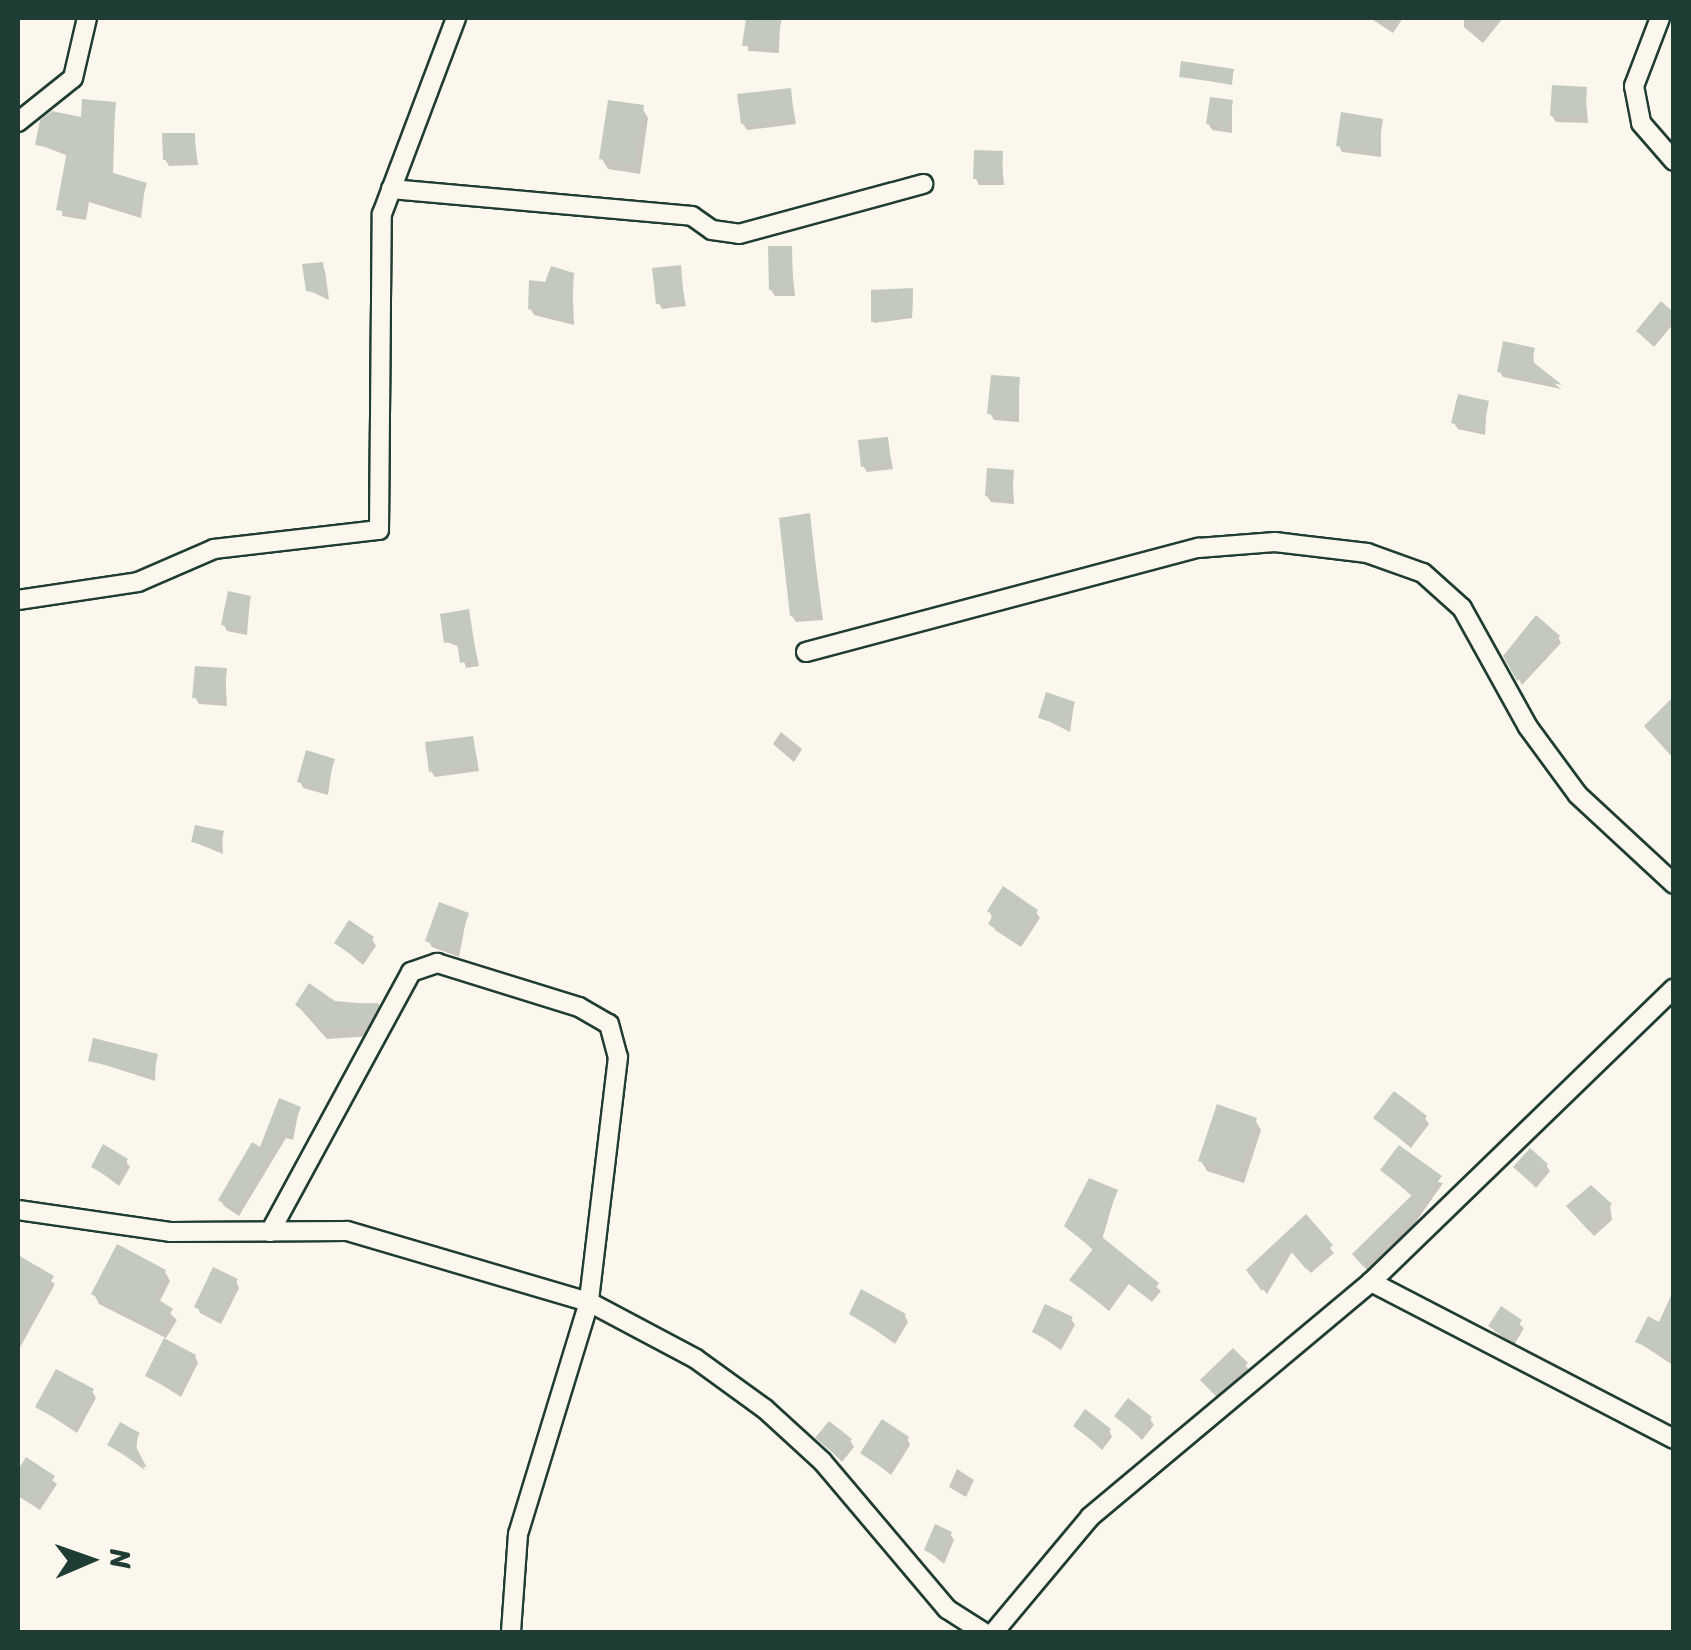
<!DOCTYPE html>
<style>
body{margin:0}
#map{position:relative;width:1691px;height:1650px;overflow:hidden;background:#fbf7ec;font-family:Sriracha,sans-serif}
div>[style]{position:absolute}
.shadow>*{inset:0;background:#0003}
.building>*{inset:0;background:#c4c9be}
.roads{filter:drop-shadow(2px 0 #1f3d34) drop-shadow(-2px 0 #1f3d34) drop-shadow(0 2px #1f3d34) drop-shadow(0 -2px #1f3d34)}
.street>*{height:18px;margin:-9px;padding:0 9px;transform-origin:9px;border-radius:9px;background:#fbf7ec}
span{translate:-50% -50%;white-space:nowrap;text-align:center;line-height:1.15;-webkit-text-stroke:8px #fbf7ec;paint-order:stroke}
.frame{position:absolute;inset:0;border:20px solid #1f3d34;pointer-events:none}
.north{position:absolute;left:40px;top:1510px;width:100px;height:100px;-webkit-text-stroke:8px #fbf7ec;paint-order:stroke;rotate:88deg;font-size:28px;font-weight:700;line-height:40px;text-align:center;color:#1f3d34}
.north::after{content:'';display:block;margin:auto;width:35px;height:45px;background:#1f3d34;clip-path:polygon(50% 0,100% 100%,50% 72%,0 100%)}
</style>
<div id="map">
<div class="shadow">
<i style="clip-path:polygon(749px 18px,780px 18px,779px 53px,748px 51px)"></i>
<i style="clip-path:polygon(1370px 18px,1403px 18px,1393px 33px)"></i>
<i style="clip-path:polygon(1464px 18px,1503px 18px,1483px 43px,1464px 27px)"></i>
<i style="clip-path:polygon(1233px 73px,1232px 85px,1181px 76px,1232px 71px)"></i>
<i style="clip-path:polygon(1585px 89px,1588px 123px,1556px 122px,1552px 116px)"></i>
<i style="clip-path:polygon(790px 90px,796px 124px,747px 130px,743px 124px)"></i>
<i style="clip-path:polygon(1232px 102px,1232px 133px,1212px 130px,1208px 123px)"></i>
<i style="clip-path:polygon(115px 104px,113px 176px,145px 186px,141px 218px,89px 202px,86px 220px,62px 216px,68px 156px,38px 144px)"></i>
<i style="clip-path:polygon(642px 108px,648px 118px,640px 174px,608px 169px,602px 159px)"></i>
<i style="clip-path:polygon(1381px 121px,1381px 157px,1342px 152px,1339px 145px)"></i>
<i style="clip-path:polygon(194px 135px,198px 165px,169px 166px,165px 159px)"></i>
<i style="clip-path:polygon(1001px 153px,1004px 185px,979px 185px,976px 179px)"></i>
<i style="clip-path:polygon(790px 248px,795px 296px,775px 296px,771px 290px)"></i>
<i style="clip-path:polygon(321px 265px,325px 271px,329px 300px,308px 290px)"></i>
<i style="clip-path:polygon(679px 268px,686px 306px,662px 309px,659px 303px)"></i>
<i style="clip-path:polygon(572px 275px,574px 325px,534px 315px,530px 308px,546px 284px)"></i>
<i style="clip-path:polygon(913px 292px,912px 318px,874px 323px,873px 321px)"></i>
<i style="clip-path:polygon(1672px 314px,1674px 323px,1654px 347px,1643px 337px,1639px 331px)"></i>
<i style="clip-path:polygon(1533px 350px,1534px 366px,1561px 389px,1503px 377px,1500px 372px)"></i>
<i style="clip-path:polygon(1019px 380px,1019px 422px,994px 420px,990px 413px)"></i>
<i style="clip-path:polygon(1487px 403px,1485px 435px,1458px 429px,1454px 423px)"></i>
<i style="clip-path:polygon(887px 439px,893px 469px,867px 472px,863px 466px)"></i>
<i style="clip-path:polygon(1012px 473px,1014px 504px,991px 502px,987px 496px)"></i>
<i style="clip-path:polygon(809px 516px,823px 620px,796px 622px,792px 616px)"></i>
<i style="clip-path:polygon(250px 598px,247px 635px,227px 631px,224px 625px)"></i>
<i style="clip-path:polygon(467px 612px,479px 666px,466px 668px,460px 647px,447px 642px)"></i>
<i style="clip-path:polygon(1558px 637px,1561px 643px,1522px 685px,1506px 656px)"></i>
<i style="clip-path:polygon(225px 671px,227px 706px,199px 704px,195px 697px)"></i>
<i style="clip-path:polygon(1074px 704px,1070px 732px,1041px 717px)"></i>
<i style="clip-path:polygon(781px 732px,802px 749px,794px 762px,773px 744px)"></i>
<i style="clip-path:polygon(472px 738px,479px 771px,435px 777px,431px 771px)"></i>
<i style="clip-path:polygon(333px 761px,328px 795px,303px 788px,300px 781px)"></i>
<i style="clip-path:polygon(222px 834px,223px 854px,194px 842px)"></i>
<i style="clip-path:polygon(990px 911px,1036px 912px,1040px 918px,1021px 947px,995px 930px)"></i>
<i style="clip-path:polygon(467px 915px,459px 957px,432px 947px,428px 940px)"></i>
<i style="clip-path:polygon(372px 939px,376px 946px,363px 965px,337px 943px)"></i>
<i style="clip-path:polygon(378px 1003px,384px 1013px,373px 1036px,327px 1039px,297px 1005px)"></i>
<i style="clip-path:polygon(156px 1056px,155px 1081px,90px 1060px)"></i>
<i style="clip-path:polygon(299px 1109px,293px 1140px,286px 1138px,239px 1216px,224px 1206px,221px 1200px)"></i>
<i style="clip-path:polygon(1376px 1118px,1425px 1118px,1429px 1124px,1411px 1148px)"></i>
<i style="clip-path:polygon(1255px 1120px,1261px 1130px,1244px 1183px,1207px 1171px,1201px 1161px)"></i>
<i style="clip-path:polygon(126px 1161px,130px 1167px,119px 1186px,94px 1167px)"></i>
<i style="clip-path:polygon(1546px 1165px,1550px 1171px,1536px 1188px,1516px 1167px)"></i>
<i style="clip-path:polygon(1383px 1170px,1443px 1183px,1413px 1226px,1367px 1270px,1358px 1260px,1413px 1197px)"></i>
<i style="clip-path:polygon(1116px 1192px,1102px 1240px,1161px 1291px,1152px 1302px,1129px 1284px,1109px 1311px,1072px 1280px,1094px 1251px,1067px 1226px)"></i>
<i style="clip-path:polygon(1610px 1206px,1612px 1220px,1594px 1236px,1573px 1213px)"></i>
<i style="clip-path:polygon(1306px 1218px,1334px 1253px,1311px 1273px,1292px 1252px,1267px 1294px,1253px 1277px)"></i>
<i style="clip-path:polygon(22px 1261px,55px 1284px,18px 1351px,18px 1268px)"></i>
<i style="clip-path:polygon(165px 1272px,170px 1281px,159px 1303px,177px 1320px,166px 1338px,99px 1304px,94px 1294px)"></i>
<i style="clip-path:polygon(236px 1281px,239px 1288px,221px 1324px,200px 1313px,197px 1306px)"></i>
<i style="clip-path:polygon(1674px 1298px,1674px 1366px,1638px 1342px,1661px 1325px)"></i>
<i style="clip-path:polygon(1502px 1310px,1524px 1328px,1514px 1345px,1493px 1330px)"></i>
<i style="clip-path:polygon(852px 1313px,905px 1316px,908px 1322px,895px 1344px)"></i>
<i style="clip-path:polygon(1071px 1319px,1075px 1325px,1061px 1350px,1035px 1332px)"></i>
<i style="clip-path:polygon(1233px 1351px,1250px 1371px,1220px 1400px,1207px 1387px)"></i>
<i style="clip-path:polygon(195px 1356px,198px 1363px,181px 1397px,148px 1376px)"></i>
<i style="clip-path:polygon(92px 1391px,96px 1398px,77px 1433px,38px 1407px)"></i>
<i style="clip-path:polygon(1117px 1416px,1150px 1419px,1154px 1425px,1142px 1440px)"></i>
<i style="clip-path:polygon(1076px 1426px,1109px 1430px,1112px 1437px,1102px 1450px)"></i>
<i style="clip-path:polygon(138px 1435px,136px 1451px,145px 1470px,110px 1445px)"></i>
<i style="clip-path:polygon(818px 1438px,850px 1440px,854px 1447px,842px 1462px)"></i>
<i style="clip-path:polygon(907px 1438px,910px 1445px,891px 1475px,863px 1453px)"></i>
<i style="clip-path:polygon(27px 1460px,57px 1484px,40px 1510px,18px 1496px,18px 1474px)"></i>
<i style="clip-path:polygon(957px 1469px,974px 1480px,966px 1497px,949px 1487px)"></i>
<i style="clip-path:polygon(950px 1534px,954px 1540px,944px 1564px,927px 1550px)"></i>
</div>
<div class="building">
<i style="clip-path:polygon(746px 18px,782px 18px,776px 47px,742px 46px)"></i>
<i style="clip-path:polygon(1181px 61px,1234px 69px,1231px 84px,1179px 77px)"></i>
<i style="clip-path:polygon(1552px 85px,1587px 87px,1585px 118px,1550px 116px)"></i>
<i style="clip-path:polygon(791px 88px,794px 119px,741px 124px,737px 94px)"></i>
<i style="clip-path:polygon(1210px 97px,1233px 100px,1229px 128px,1206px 124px)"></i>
<i style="clip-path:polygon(82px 99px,116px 102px,110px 172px,147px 183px,138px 213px,86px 197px,83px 215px,56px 210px,67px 151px,35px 145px,40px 120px,52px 111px,81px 117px)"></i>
<i style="clip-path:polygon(608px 100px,644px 105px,635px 164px,599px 159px)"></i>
<i style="clip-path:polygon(1341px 112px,1383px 119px,1378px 152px,1336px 146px)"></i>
<i style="clip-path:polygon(162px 133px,195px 133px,196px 160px,163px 160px)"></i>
<i style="clip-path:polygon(974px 150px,1003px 151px,1002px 180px,973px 179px)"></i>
<i style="clip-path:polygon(768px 246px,792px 246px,793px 290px,769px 290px)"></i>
<i style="clip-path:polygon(323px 262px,327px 295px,306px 291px,302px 264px)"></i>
<i style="clip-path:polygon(681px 265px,684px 301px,656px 304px,652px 268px)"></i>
<i style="clip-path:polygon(551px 266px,574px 273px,571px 321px,528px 309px,529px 280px,545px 282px)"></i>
<i style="clip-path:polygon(913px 288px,912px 316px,871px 322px,871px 290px)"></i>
<i style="clip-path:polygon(1661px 301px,1674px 313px,1650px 342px,1636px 331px)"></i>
<i style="clip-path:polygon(1503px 341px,1535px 348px,1532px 361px,1562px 385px,1497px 372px)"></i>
<i style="clip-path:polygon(991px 375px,1020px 377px,1017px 416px,987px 414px)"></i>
<i style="clip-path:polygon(1458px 394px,1489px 401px,1483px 430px,1451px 423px)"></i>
<i style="clip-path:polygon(888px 437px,891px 463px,861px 467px,858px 440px)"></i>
<i style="clip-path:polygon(987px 468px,1014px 470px,1012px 499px,985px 496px)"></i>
<i style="clip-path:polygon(810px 513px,821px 614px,790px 616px,779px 518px)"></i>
<i style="clip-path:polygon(228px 591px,251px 596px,244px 630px,221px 625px)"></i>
<i style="clip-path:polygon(469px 609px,477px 660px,460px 663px,457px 641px,444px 643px,440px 614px)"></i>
<i style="clip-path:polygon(1536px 615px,1560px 636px,1517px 681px,1503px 656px)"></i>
<i style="clip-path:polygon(195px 666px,227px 668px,224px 701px,192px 698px)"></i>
<i style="clip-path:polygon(1046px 692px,1075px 702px,1067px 727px,1038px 718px)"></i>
<i style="clip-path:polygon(1674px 696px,1674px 759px,1644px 726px)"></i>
<i style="clip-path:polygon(473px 736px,478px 765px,429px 772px,425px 742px)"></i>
<i style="clip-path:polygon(306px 750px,335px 759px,325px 790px,297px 782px)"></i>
<i style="clip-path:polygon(195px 825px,224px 831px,220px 849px,191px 842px)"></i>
<i style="clip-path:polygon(1003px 886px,1038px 910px,1017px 943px,988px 924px,993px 915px,987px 911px)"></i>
<i style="clip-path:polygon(439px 902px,469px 913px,456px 952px,425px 941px)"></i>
<i style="clip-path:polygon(349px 920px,374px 937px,359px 960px,334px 943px)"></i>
<i style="clip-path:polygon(309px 983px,335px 1001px,379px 1005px,368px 1026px,318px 1030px,318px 1021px,295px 1005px)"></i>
<i style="clip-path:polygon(93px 1038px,158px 1054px,153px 1076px,88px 1061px)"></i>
<i style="clip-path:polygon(1394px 1091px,1427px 1116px,1407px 1144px,1373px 1118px)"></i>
<i style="clip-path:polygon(279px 1098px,301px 1107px,290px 1135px,283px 1133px,236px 1211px,218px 1200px,252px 1142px,260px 1147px)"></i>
<i style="clip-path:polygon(1217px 1104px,1257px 1118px,1238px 1174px,1198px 1161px)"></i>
<i style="clip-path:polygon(103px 1144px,128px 1159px,115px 1181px,91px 1167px)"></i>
<i style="clip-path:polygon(1399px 1145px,1442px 1176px,1410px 1220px,1363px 1266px,1352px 1254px,1412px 1195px,1380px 1170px)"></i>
<i style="clip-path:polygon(1530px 1148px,1548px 1164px,1531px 1183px,1513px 1167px)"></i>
<i style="clip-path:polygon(1089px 1178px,1118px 1190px,1095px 1247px,1102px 1237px,1159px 1283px,1148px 1298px,1125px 1280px,1105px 1307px,1069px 1280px,1093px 1249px,1064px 1226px)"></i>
<i style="clip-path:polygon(1591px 1185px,1612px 1204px,1589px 1231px,1566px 1206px)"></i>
<i style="clip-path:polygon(1306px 1214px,1333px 1245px,1306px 1269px,1288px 1248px,1262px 1291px,1246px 1270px)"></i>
<i style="clip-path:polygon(117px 1244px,166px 1270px,153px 1296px,173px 1309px,160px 1330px,91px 1294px)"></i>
<i style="clip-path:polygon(18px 1255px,54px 1276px,18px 1338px)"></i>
<i style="clip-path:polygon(213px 1267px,238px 1279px,218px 1319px,194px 1307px)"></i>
<i style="clip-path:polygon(861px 1289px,906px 1314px,892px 1340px,849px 1314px)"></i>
<i style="clip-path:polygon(1674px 1289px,1674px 1358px,1635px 1342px,1648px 1316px,1659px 1322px)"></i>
<i style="clip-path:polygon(1045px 1304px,1073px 1317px,1057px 1345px,1032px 1332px)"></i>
<i style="clip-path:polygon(1501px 1306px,1522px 1320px,1510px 1340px,1488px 1326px)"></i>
<i style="clip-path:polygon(164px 1338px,196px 1355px,178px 1393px,145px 1376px)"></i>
<i style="clip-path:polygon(1233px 1348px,1248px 1363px,1216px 1396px,1200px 1380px)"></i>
<i style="clip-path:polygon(56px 1369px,94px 1389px,73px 1428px,35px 1407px)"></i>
<i style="clip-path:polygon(1128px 1398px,1152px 1417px,1138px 1435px,1114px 1416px)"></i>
<i style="clip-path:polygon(1085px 1409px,1111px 1429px,1098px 1445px,1073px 1426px)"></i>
<i style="clip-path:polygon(882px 1419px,909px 1437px,887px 1471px,860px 1453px)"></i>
<i style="clip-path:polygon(829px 1421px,852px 1439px,838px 1457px,815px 1438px)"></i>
<i style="clip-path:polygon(120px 1422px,140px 1433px,134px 1443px,147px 1468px,107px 1445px)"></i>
<i style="clip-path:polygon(26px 1457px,55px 1476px,36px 1505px,18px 1493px,18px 1470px)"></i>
<i style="clip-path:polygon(935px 1524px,952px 1532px,941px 1559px,924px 1550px)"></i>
</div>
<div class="roads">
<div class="street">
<i style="left:1660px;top:18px;width:73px;rotate:110.9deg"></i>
<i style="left:1634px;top:86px;width:38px;rotate:79deg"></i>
<i style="left:1641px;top:123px;width:50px;rotate:49deg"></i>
<i style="left:18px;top:122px;width:70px;rotate:-38.7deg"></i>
<i style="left:73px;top:78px;width:62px;rotate:-76.9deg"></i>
<i style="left:391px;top:189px;width:302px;rotate:5.1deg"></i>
<i style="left:692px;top:216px;width:24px;rotate:35deg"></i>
<i style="left:712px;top:230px;width:27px;rotate:8deg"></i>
<i style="left:739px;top:234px;width:191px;rotate:-15.2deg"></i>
<i style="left:18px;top:600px;width:121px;rotate:-8.5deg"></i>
<i style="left:138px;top:582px;width:83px;rotate:-23.5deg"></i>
<i style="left:214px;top:549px;width:166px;rotate:-6.6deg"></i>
<i style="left:379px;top:530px;width:316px;rotate:-89.5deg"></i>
<i style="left:382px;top:214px;width:210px;rotate:-69.3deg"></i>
<i style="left:806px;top:652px;width:406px;rotate:-14.9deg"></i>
<i style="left:1198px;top:548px;width:77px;rotate:-4.5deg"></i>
<i style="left:1275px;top:542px;width:93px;rotate:6.8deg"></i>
<i style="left:1367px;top:553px;width:59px;rotate:19.7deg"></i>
<i style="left:1423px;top:573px;width:52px;rotate:41.9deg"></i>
<i style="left:1462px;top:608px;width:136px;rotate:61deg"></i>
<i style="left:1528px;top:727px;width:84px;rotate:53.7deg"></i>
<i style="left:1578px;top:795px;width:131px;rotate:42.8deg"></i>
<i style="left:18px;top:1210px;width:155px;rotate:8.2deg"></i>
<i style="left:171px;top:1232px;width:176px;rotate:-0.3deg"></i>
<i style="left:347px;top:1231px;width:252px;rotate:16.4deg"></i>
<i style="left:589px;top:1302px;width:121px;rotate:28deg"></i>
<i style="left:696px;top:1359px;width:85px;rotate:35.9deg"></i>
<i style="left:765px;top:1409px;width:77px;rotate:42.4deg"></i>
<i style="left:822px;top:1461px;width:194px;rotate:49.8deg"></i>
<i style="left:947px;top:1609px;width:43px;rotate:32.6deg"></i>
<i style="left:270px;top:1232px;width:296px;rotate:-61.5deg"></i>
<i style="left:411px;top:972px;width:28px;rotate:-19deg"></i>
<i style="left:437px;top:963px;width:149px;rotate:17.2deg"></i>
<i style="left:579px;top:1007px;width:34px;rotate:30deg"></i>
<i style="left:609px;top:1024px;width:34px;rotate:75deg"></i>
<i style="left:618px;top:1057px;width:247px;rotate:96.8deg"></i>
<i style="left:589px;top:1302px;width:243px;rotate:107deg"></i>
<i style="left:518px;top:1534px;width:98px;rotate:94.1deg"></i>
<i style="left:1371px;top:1282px;width:341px;rotate:27.4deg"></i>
<i style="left:994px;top:1632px;width:150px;rotate:-50.1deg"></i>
<i style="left:1090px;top:1517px;width:366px;rotate:-39.9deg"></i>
<i style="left:1371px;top:1282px;width:422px;rotate:-44.1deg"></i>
</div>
</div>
<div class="frame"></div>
<div class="north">N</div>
</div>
